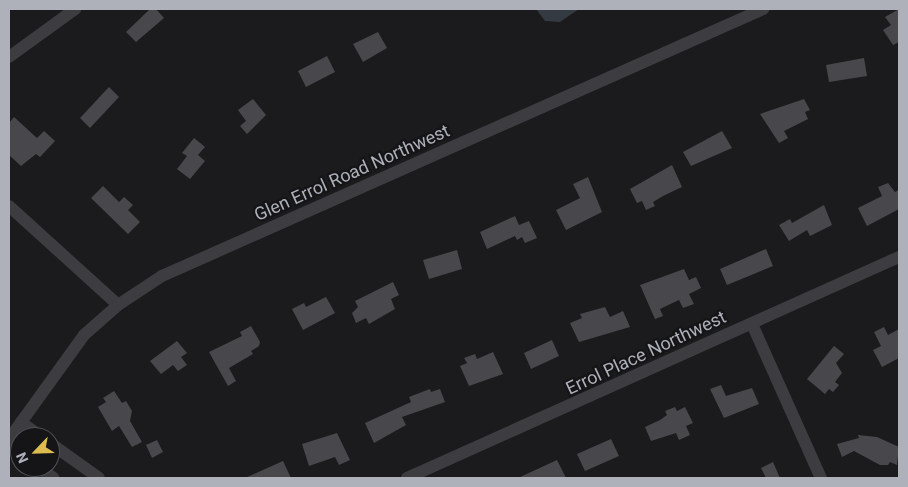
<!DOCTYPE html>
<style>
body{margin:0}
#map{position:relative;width:908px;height:487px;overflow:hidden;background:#1b1a1c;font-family:Roboto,sans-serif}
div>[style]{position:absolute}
.water>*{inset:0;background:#343a41}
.building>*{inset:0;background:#48474c}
.minor>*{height:12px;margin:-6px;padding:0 6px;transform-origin:6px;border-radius:6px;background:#3c3c41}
span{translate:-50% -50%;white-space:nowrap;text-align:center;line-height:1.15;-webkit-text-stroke:4.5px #151517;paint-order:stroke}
.street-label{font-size:18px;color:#aeb1ba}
.frame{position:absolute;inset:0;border:10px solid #aeb1ba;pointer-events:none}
.north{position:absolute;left:10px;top:427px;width:50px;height:50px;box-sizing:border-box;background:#151517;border:1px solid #525358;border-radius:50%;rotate:246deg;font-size:14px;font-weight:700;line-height:20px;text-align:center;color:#aeb1ba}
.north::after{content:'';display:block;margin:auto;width:18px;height:22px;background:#debd50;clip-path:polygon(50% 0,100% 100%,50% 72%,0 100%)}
</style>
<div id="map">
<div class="water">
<i style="clip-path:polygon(536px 9px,579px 9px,560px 22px,545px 21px)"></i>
</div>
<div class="building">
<i style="clip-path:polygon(150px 9px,156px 9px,164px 18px,136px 42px,126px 32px)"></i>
<i style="clip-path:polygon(899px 9px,899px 42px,893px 45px,883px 30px,891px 25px,885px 17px)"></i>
<i style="clip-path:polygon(378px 32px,387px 48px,363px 62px,353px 44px)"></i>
<i style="clip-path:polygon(327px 56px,335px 72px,306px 87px,298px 71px)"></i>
<i style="clip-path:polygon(864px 58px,867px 76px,829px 82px,826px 65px)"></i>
<i style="clip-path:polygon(109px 87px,119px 97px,90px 128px,80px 118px)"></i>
<i style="clip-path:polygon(253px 99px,266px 115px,247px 134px,240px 126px,246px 121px,238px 110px)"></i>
<i style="clip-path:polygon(804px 99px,810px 110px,805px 112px,808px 119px,784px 131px,788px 138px,779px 143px,760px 114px)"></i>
<i style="clip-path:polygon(14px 117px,37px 138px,44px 131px,55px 141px,40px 157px,36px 154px,21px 166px,9px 155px,9px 123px)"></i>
<i style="clip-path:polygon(722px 131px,732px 148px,691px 166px,683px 152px)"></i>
<i style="clip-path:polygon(194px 138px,205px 147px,198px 155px,205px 161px,190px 179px,177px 169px,187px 156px,182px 153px)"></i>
<i style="clip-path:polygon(672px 165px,682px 187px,663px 196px,653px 202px,655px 206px,646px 210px,642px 201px,637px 203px,630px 189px)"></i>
<i style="clip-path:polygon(588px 177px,602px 212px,566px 230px,556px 210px,580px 198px,573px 184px)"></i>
<i style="clip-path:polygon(888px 183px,895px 192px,899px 190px,899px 209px,867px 226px,858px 208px,882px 196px,878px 187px)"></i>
<i style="clip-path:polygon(103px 186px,119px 202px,124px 197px,133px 205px,128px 210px,140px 222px,128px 234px,91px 198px)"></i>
<i style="clip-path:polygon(824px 205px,832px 225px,810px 236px,807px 230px,789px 241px,779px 225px,790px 219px,792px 223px)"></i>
<i style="clip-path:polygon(515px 216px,519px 225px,529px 221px,537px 238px,525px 243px,522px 237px,517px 240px,515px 236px,487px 249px,480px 232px)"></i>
<i style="clip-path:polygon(766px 249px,773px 266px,727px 285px,720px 269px)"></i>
<i style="clip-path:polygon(457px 250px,462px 269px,429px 279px,423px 260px)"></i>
<i style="clip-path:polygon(684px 269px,689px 280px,696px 277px,701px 288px,689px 294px,694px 304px,683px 308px,679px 300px,660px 309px,663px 316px,655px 319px,640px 285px)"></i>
<i style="clip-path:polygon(393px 282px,399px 295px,391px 299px,395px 309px,369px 324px,366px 318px,356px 323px,352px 313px,358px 307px,355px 301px)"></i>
<i style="clip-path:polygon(326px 297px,335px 313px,303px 330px,292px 309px,304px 303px,306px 307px)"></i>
<i style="clip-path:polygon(605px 307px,610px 317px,623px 311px,630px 327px,579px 342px,570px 323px,582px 318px,580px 314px)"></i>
<i style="clip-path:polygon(251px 326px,260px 342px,259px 346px,251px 351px,253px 354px,229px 368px,236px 381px,228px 386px,209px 352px,242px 336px,240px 332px)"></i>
<i style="clip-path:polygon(884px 327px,888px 335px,899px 329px,899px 358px,882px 367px,873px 350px,881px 346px,874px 332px)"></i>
<i style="clip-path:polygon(552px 340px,559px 356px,531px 369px,524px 353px)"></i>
<i style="clip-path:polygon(177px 341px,187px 353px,181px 357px,187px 365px,178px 371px,173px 365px,161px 374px,150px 361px)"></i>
<i style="clip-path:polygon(834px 346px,844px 354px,836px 363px,842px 373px,835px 382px,839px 385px,833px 392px,829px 389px,825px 394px,807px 379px)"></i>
<i style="clip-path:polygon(493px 352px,503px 374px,469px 386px,460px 366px,467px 363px,464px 358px,475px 354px,477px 359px)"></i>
<i style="clip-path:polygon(721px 385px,726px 396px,752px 388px,759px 404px,724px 418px,710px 389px)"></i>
<i style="clip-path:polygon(430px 389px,431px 392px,440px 389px,445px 402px,402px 417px,406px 425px,374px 443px,365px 423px,411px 402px,409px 397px)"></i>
<i style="clip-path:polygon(114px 391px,122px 403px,126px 401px,132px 411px,130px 421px,142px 442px,132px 447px,119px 426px,112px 431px,98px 407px,106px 402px,103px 398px)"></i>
<i style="clip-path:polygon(675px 407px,677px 411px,685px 407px,693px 423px,686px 426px,690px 435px,679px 440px,676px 433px,651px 441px,645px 427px,660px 420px,667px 415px,665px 411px)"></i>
<i style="clip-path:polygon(337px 433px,350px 460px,339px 465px,335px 457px,309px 466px,302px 444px)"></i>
<i style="clip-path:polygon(858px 435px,877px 437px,899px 447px,897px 465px,890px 462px,888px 465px,880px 465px,854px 451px,842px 457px,837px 444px,859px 438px)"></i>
<i style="clip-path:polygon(611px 439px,619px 456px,585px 471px,577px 454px)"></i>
<i style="clip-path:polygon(157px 440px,163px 452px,152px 458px,146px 445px)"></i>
<i style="clip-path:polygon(557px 460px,566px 478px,518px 478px)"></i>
<i style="clip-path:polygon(283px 461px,291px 478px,245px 478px)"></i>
<i style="clip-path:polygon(773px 462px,780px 478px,766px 478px,761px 468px)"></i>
</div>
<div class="minor">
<i style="left:9px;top:57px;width:82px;rotate:-36deg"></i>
<i style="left:9px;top:206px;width:147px;rotate:42.2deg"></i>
<i style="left:752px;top:324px;width:169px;rotate:65.9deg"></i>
<i style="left:21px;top:422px;width:26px;rotate:36deg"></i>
<i style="left:9px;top:439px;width:128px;rotate:-54.2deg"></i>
<i style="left:84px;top:335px;width:45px;rotate:-41.4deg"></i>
<i style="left:118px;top:305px;width:53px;rotate:-33.4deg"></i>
<i style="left:162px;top:276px;width:658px;rotate:-23.95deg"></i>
<i style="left:50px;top:443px;width:60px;rotate:35.5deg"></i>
<i style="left:9px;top:446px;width:14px;rotate:36deg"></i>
<i style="left:38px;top:467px;width:19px;rotate:35deg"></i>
<i style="left:407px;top:478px;width:539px;rotate:-24.19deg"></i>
</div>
<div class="street-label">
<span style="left:352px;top:173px;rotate:-24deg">Glen Errol Road Northwest</span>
<span style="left:646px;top:353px;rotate:-25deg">Errol Place Northwest</span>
</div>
<div class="frame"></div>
<div class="north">N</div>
</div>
